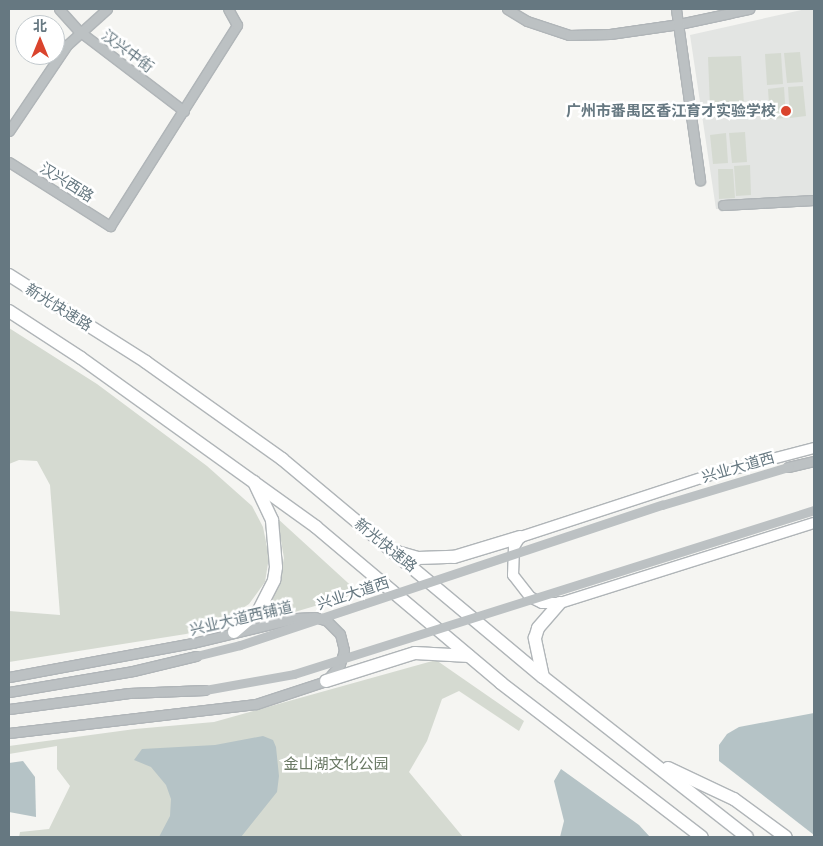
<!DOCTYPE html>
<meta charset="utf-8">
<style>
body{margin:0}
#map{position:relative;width:823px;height:846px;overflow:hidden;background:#f5f5f2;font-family:Inter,"Noto Sans SC",sans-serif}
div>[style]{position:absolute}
.built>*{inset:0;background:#e3e5e3}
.green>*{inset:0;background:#d5dad1}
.water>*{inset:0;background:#b5c3c6}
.roads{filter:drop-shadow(1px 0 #b0b5b8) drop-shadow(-1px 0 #b0b5b8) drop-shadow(0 1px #b0b5b8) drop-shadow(0 -1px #b0b5b8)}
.minor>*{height:9px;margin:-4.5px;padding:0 4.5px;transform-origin:4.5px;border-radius:4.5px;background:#bcc1c3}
.major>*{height:10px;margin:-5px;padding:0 5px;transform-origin:5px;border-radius:5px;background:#fff}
.highway>*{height:12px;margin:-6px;padding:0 6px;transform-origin:6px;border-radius:6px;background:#fff}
.minor-bridge>*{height:9px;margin:-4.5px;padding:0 4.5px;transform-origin:4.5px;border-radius:4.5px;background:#bcc1c3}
.dots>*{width:14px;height:14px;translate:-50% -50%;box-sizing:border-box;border:2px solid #fff;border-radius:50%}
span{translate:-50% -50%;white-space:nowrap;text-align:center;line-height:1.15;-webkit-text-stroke:5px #fff;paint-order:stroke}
.street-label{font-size:15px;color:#667881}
.poi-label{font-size:15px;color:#667881;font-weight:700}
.right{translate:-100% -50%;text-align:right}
.park-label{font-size:15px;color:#6a7964}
.frame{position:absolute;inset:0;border:10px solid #667881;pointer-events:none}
.north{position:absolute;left:15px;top:15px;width:50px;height:50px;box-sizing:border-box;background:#fff;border:1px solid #c2c9cd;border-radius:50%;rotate:0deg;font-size:14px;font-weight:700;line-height:20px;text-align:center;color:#667881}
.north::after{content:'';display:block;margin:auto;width:18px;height:22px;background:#da442d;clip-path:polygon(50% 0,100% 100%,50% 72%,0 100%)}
</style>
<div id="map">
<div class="built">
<i style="clip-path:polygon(806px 9px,814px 9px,814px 203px,716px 209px,690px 35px)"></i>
</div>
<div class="green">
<i style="clip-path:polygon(800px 52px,803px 82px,787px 83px,784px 53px)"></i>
<i style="clip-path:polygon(781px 53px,783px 84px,767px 85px,765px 54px)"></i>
<i style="clip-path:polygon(741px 56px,744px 105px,710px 107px,708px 57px)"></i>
<i style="clip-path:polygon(803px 86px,806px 116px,790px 118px,788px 87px)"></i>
<i style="clip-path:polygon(784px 87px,786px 118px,770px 119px,768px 89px)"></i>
<i style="clip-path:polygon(745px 132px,747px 162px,732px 163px,729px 133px)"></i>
<i style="clip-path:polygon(726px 133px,728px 163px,713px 164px,710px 135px)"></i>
<i style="clip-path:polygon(750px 165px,751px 195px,736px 196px,734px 166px)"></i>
<i style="clip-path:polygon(718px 169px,733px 169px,735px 198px,719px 199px)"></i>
<i style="clip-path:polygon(9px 328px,97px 384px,207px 466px,252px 506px,263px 527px,269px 557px,265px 582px,249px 604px,213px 627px,186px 634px,9px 662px,9px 611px,60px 615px,50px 485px,37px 461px,19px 460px,9px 464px)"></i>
<i style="clip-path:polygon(277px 518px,359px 593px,254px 624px,271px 604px,279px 581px,284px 558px)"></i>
<i style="clip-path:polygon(436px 660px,524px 721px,519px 731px,459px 691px,442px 699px,427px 741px,409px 772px,463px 837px,19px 837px,20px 832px,49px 829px,70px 786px,57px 769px,57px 746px,9px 754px,9px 746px,135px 729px,214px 722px)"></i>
</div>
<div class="water">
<i style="clip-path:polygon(814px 713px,814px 835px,719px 761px,719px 745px,727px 734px,739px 727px)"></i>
<i style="clip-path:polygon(263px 736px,273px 740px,276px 747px,279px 776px,277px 792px,241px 837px,159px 837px,170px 816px,171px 799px,166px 785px,151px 767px,134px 760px,142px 749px,215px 745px)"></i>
<i style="clip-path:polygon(23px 761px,35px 777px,36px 817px,9px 812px,9px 763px)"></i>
<i style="clip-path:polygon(561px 769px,639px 825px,650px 837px,560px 837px,564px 821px,554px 781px)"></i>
</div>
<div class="roads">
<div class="minor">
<i style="left:59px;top:9px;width:30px;rotate:48deg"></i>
<i style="left:79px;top:31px;width:132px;rotate:37.3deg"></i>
<i style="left:507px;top:9px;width:23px;rotate:31deg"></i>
<i style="left:527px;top:21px;width:44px;rotate:18.4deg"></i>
<i style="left:569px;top:35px;width:41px;rotate:-1.4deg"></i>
<i style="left:610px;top:34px;width:70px;rotate:-8.2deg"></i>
<i style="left:679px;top:24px;width:72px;rotate:-12.1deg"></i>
<i style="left:676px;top:9px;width:173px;rotate:82deg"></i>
<i style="left:9px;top:131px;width:104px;rotate:-56deg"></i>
<i style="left:67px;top:45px;width:54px;rotate:-42deg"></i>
<i style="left:9px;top:162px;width:120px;rotate:32.4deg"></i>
<i style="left:110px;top:226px;width:238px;rotate:-57.7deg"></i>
<i style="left:237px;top:25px;width:18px;rotate:-119deg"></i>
<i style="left:723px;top:205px;width:91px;rotate:-3.1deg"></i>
<i style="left:788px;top:467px;width:27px;rotate:-13deg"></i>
<i style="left:9px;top:677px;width:187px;rotate:-10.5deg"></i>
<i style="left:193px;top:643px;width:106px;rotate:-13.6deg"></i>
<i style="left:296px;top:618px;width:19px;rotate:-3deg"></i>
<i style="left:315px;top:617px;width:13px;rotate:18deg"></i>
<i style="left:327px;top:621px;width:18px;rotate:45deg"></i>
<i style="left:340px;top:634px;width:16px;rotate:76deg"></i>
<i style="left:344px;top:650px;width:15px;rotate:106deg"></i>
<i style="left:340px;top:664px;width:22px;rotate:129deg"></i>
<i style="left:326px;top:681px;width:74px;rotate:161.8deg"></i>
<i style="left:256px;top:704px;width:249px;rotate:173.3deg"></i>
<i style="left:9px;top:692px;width:126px;rotate:-9.6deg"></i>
<i style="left:133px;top:671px;width:65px;rotate:-13.4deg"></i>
<i style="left:9px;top:709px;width:121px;rotate:-7.6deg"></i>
<i style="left:129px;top:693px;width:76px;rotate:-2.3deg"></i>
</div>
<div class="major">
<i style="left:814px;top:448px;width:111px;rotate:165.3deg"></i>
<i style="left:707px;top:476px;width:197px;rotate:161.9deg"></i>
<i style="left:520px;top:537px;width:12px;rotate:121deg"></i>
<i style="left:514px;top:547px;width:28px;rotate:92deg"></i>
<i style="left:513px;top:575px;width:28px;rotate:52deg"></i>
<i style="left:530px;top:597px;width:13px;rotate:27deg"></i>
<i style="left:542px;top:603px;width:18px"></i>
<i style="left:560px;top:603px;width:266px;rotate:-17.5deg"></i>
</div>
<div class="highway">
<i style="left:9px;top:275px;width:162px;rotate:32.4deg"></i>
<i style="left:146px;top:362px;width:167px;rotate:35.5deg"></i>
<i style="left:282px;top:459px;width:340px;rotate:39.9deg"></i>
<i style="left:543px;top:677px;width:259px;rotate:38.1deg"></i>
<i style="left:9px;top:311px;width:86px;rotate:33.1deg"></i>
<i style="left:81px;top:358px;width:289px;rotate:35.7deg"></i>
<i style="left:316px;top:527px;width:242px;rotate:40.1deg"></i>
<i style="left:501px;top:683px;width:253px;rotate:37.5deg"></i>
<i style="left:397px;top:552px;width:22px;rotate:16deg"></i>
<i style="left:418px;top:558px;width:36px;rotate:-2deg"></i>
<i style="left:454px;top:557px;width:69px;rotate:-16.9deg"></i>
<i style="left:234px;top:632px;width:33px;rotate:-41deg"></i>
<i style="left:259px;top:610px;width:34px;rotate:-63deg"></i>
<i style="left:274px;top:580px;width:13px;rotate:-81deg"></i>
<i style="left:276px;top:567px;width:47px;rotate:-94.9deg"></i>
<i style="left:272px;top:520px;width:42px;rotate:-115.3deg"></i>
<i style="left:543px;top:677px;width:40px;rotate:-102deg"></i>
<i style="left:535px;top:638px;width:10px;rotate:-73deg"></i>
<i style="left:538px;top:628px;width:33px;rotate:-49deg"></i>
<i style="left:326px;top:681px;width:93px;rotate:-17.5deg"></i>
<i style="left:415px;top:653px;width:54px;rotate:3.2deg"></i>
<i style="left:668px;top:768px;width:73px;rotate:25.2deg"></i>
<i style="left:734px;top:799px;width:64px;rotate:36.2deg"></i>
</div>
</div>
<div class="minor-bridge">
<i style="left:196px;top:656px;width:45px;rotate:-14deg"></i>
<i style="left:240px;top:645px;width:445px;rotate:-18.4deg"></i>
<i style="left:662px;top:505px;width:132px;rotate:-16.8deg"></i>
<i style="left:205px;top:690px;width:90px;rotate:-10.2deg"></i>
<i style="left:294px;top:674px;width:545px;rotate:-17.5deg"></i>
</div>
<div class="dots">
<i style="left:786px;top:111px;background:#da442d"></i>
</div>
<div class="street-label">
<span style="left:128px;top:51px;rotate:37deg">汉兴中街</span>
<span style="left:67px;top:182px;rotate:32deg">汉兴西路</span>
<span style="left:59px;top:307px;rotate:32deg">新光快速路</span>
<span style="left:738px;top:467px;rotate:-16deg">兴业大道西</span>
<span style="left:386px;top:545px;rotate:39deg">新光快速路</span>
<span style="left:353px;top:593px;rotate:-18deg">兴业大道西</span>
<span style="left:241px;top:618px;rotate:-13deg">兴业大道西铺道</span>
</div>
<div class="poi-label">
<span class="right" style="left:776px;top:111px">广州市番禺区香江育才实验学校</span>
</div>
<div class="park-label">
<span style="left:336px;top:764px">金山湖文化公园</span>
</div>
<div class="frame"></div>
<div class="north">北</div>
</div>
